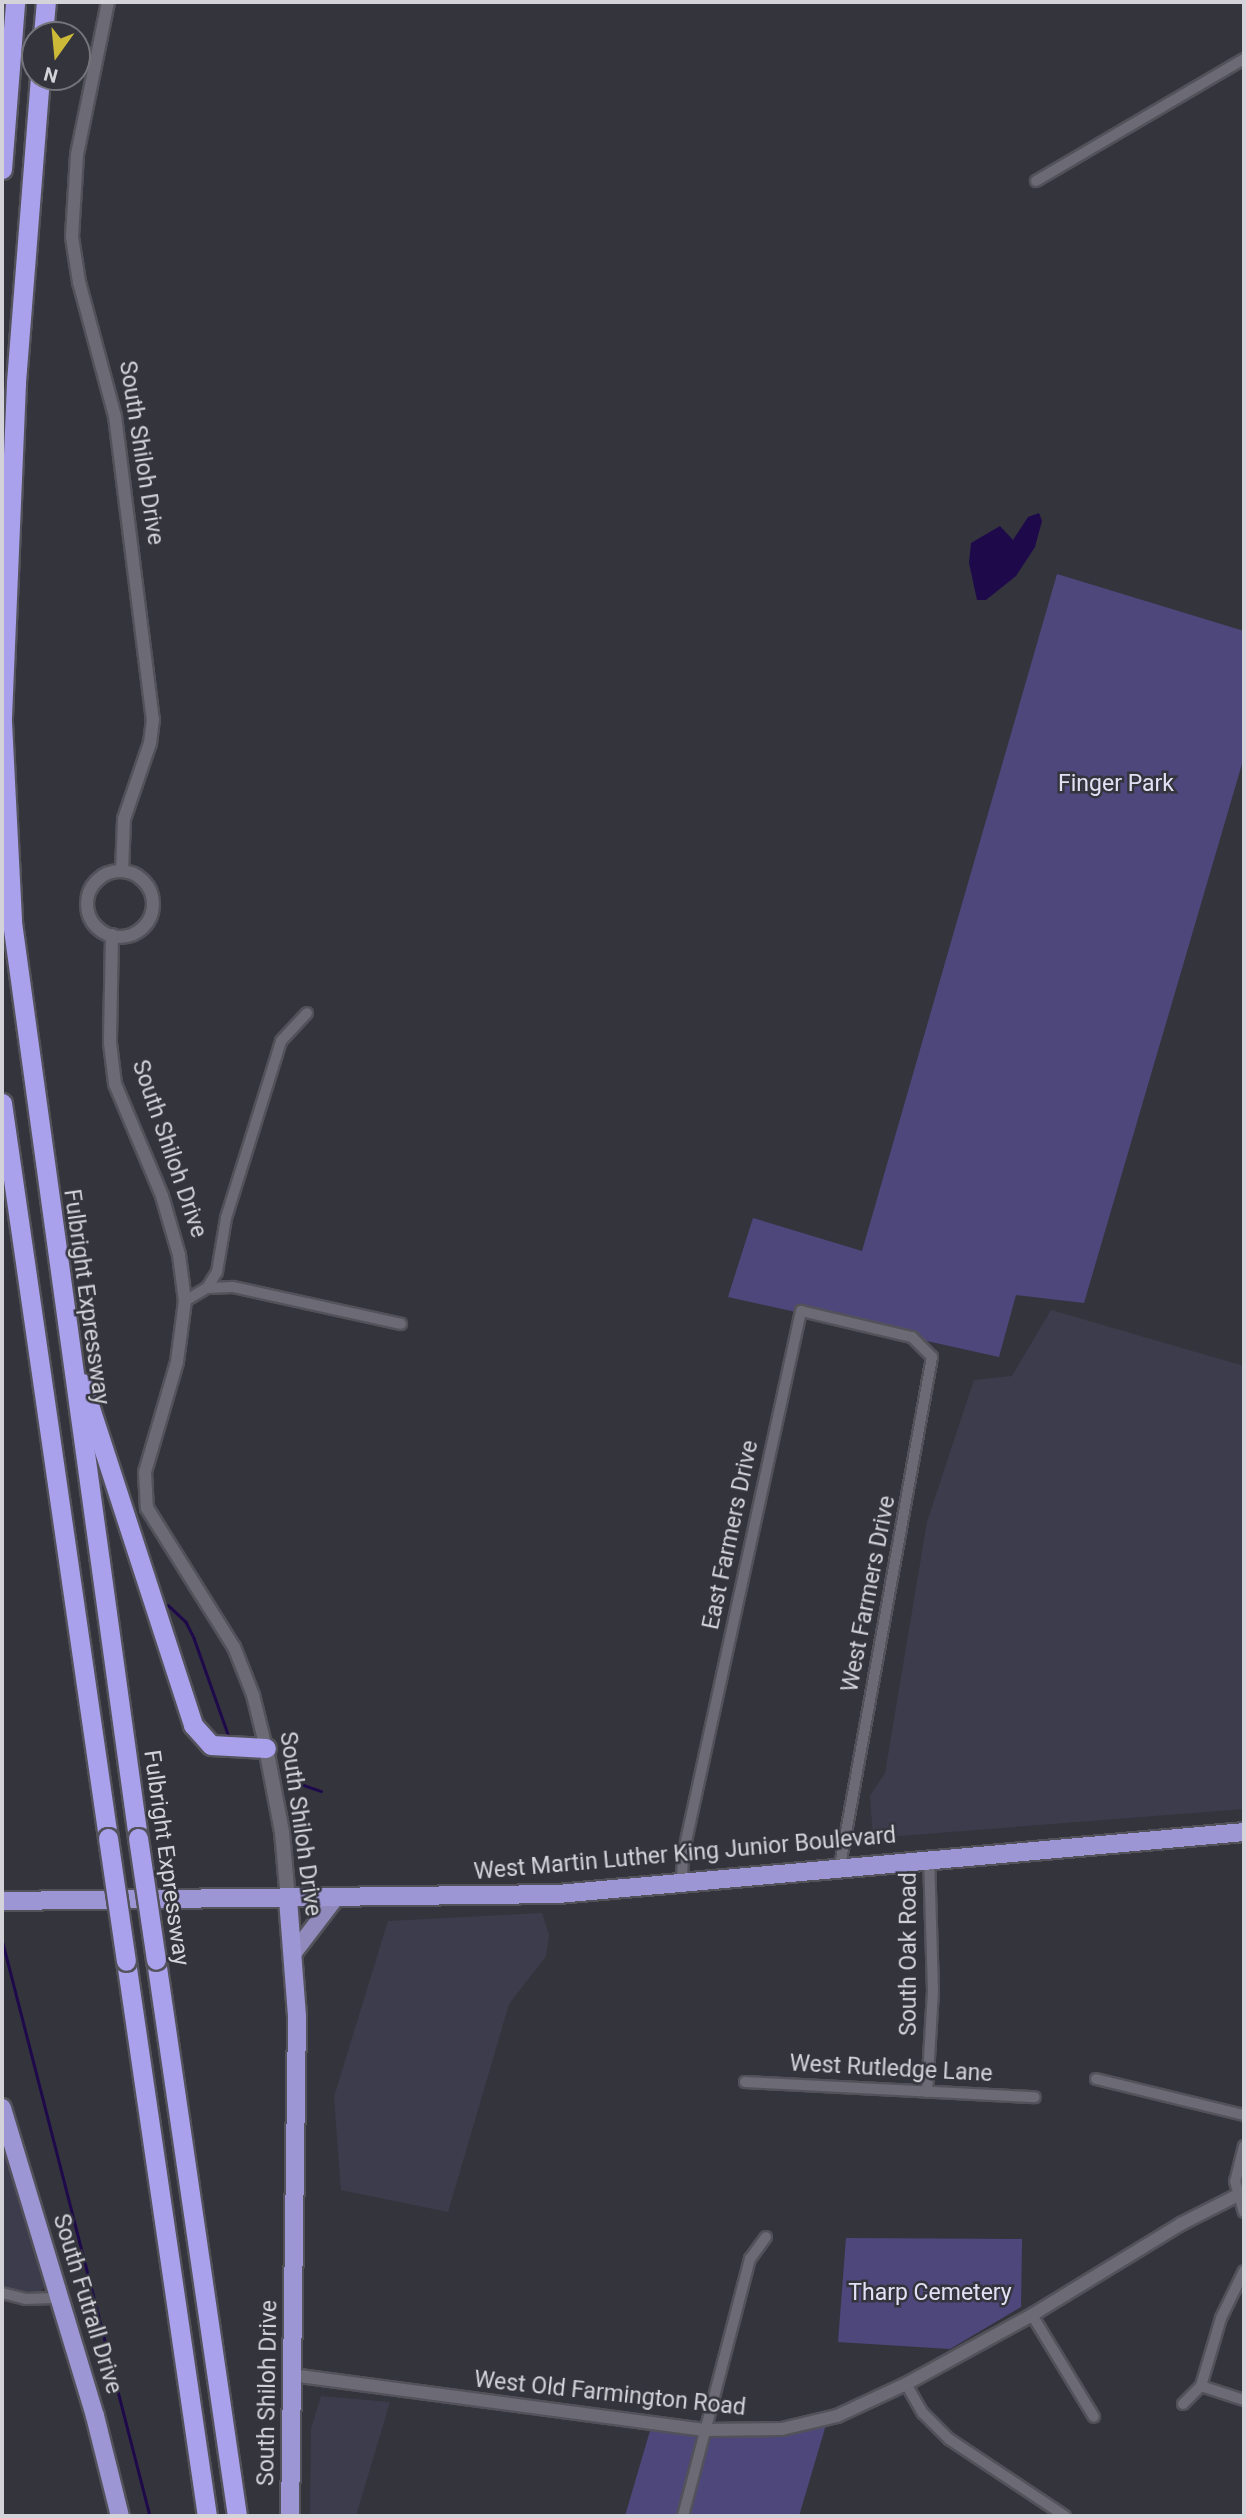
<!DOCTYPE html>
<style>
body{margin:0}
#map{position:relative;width:1246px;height:2518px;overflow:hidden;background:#34343d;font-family:Roboto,sans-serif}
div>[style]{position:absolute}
.built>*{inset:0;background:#3d3c4c}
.green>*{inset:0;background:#4e477c}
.water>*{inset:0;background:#1e0a4b}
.stream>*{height:2.5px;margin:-1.25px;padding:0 1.25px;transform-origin:1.25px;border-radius:1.25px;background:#1e0a4b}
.roads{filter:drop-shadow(2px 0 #53525a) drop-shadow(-2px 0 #53525a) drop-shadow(0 2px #53525a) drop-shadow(0 -2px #53525a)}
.minor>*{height:10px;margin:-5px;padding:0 5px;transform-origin:5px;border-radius:5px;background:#6b6a75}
.tertiary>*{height:12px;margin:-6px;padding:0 6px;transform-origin:6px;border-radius:6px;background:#6b6a75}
.tertiary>.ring{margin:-6px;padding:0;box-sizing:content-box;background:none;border:12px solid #6b6a75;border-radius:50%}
.secondary>*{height:14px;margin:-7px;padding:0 7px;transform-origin:7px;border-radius:7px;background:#6b6a75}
.primary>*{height:16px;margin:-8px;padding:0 8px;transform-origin:8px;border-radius:8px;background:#908bbc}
.trunk>*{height:18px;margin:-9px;padding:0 9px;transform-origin:9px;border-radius:9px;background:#9c96d4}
.motorway>*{height:19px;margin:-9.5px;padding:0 9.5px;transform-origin:9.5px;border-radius:9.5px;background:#a9a1ec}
.bridges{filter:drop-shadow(2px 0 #53525a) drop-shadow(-2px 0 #53525a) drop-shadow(0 2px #53525a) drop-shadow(0 -2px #53525a)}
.motorway-bridge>*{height:19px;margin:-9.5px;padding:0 9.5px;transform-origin:9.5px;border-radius:9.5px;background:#a9a1ec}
span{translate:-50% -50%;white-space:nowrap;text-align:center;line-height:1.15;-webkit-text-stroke:5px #34343d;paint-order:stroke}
.street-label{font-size:23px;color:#d3d3d9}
.park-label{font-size:23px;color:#e1e0f4}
.frame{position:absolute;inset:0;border:4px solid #d3d3d9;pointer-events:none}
.north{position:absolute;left:21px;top:21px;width:70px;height:70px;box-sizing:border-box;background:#34343d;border:2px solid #74747b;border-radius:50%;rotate:195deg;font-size:19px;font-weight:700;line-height:28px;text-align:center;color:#d3d3d9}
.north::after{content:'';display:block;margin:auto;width:24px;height:32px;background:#cdb938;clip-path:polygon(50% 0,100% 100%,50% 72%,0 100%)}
</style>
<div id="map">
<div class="built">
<i style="clip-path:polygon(1051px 1310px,1244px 1366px,1244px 1809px,873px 1838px,870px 1796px,885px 1773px,927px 1522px,974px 1380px,1012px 1376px)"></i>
<i style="clip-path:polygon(542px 1913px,549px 1935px,546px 1956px,509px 2004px,448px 2212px,341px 2190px,334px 2097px,388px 1921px)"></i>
<i style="clip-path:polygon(2px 2134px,47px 2283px,39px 2294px,2px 2287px)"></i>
<i style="clip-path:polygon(321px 2396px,390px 2402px,356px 2516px,310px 2516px,311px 2429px)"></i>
</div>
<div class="green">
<i style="clip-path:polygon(1057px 574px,1244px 631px,1244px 757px,1084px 1303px,1016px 1295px,999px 1357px,728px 1297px,753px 1218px,862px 1251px)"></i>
<i style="clip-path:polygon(846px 2238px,1022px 2239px,1021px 2307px,950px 2349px,838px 2342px)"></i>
<i style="clip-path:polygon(828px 2418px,799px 2516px,625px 2516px,652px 2424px,729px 2432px)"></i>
</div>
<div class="water">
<i style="clip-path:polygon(1039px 513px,1042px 521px,1035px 547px,1016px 576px,986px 600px,977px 600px,969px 563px,971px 543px,1000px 526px,1013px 540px,1028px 517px)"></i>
</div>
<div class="stream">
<i style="left:168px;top:1605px;width:25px;rotate:43deg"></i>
<i style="left:186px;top:1622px;width:18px;rotate:63deg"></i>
<i style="left:194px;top:1638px;width:102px;rotate:70.5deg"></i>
<i style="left:286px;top:1779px;width:37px;rotate:19deg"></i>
<i style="left:3px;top:1943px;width:592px;rotate:75.61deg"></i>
</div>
<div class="roads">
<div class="minor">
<i style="left:1036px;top:181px;width:241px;rotate:-30.4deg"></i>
<i style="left:207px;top:1288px;width:19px;rotate:-58deg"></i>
<i style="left:217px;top:1272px;width:55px;rotate:-80.5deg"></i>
<i style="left:226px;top:1218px;width:185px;rotate:-72.7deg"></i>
<i style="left:281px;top:1041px;width:38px;rotate:-47deg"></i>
<i style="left:185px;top:1301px;width:26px;rotate:-31deg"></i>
<i style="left:207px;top:1288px;width:26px;rotate:-2deg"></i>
<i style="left:233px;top:1287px;width:172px;rotate:12.4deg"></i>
<i style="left:682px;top:1880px;width:25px;rotate:-88deg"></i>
<i style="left:683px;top:1855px;width:557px;rotate:-77.76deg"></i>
<i style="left:801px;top:1311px;width:114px;rotate:13.2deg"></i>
<i style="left:912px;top:1337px;width:28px;rotate:45deg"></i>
<i style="left:932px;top:1357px;width:517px;rotate:100.25deg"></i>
<i style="left:1096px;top:2079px;width:152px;rotate:13.7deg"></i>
<i style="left:745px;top:2082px;width:290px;rotate:3deg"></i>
<i style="left:927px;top:2092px;width:101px;rotate:-86.6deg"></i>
<i style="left:933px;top:1991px;width:133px;rotate:-91.7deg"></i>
<i style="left:1244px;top:2146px;width:36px;rotate:104deg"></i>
<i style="left:1235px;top:2181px;width:32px;rotate:74deg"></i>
<i style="left:2px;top:2293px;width:25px;rotate:14deg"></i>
<i style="left:26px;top:2299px;width:34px;rotate:-2deg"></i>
<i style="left:1032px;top:2315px;width:119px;rotate:58.7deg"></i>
<i style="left:906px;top:2384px;width:34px;rotate:60deg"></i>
<i style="left:923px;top:2413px;width:37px;rotate:45deg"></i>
<i style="left:949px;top:2439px;width:139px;rotate:33.6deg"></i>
<i style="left:1201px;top:2386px;width:45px;rotate:18deg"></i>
<i style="left:1183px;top:2404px;width:25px;rotate:-45deg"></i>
<i style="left:1201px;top:2386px;width:71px;rotate:-73.6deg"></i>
<i style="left:1221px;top:2318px;width:52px;rotate:-63.9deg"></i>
<i style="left:683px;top:2516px;width:266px;rotate:-75.4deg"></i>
<i style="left:750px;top:2259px;width:27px;rotate:-54deg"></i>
</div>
<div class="tertiary">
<i style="left:108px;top:2px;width:156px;rotate:101.5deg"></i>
<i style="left:77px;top:155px;width:82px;rotate:93.5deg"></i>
<i style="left:72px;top:237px;width:46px;rotate:81.2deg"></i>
<i style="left:79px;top:282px;width:139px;rotate:75deg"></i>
<i style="left:115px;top:416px;width:305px;rotate:82.9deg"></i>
<i style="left:153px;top:719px;width:24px;rotate:97deg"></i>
<i style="left:150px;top:743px;width:80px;rotate:108.9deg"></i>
<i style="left:124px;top:819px;width:52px;rotate:92.2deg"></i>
<i class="ring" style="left:87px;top:871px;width:54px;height:54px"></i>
<i style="left:112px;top:935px;width:108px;rotate:91.1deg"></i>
<i style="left:110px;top:1043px;width:41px;rotate:83deg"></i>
<i style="left:115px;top:1084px;width:121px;rotate:67.2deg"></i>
<i style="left:162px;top:1196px;width:61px;rotate:73.9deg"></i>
<i style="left:179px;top:1255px;width:46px;rotate:82.6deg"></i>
<i style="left:185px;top:1301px;width:62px;rotate:97.5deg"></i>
<i style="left:177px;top:1362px;width:115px;rotate:106.2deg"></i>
<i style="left:145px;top:1472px;width:36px;rotate:87deg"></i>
<i style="left:147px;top:1508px;width:164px;rotate:58deg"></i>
<i style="left:234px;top:1647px;width:52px;rotate:68.4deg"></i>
<i style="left:253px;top:1695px;width:55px;rotate:76.2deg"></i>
<i style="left:292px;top:2375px;width:418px;rotate:7.6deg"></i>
<i style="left:706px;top:2430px;width:76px;rotate:-0.8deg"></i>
<i style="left:782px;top:2429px;width:57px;rotate:-13.3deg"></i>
<i style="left:837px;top:2416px;width:76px;rotate:-24.9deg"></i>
<i style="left:906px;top:2384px;width:144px;rotate:-28.7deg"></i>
<i style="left:1032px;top:2315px;width:175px;rotate:-31.4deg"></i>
<i style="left:1181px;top:2224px;width:71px;rotate:-26.9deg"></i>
</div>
<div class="secondary">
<i style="left:266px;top:1748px;width:86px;rotate:79.2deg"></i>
<i style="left:282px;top:1832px;width:67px;rotate:84.9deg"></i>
</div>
<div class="primary">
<i style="left:293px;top:1954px;width:69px;rotate:-52.6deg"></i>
</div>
<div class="trunk">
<i style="left:288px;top:1899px;width:118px;rotate:85.6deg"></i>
<i style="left:297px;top:2017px;width:499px;rotate:90.8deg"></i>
<i style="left:2px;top:1901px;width:556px;rotate:-0.72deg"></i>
<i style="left:558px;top:1894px;width:689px;rotate:-5.16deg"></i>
<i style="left:2px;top:2108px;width:322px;rotate:73.2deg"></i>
<i style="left:95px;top:2416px;width:103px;rotate:76deg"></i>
</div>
<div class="motorway">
<i style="left:43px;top:35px;width:33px;rotate:-85deg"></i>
<i style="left:40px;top:77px;width:307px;rotate:94.5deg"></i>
<i style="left:16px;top:383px;width:339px;rotate:92.4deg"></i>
<i style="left:2px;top:722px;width:200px;rotate:87.1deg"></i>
<i style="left:12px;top:922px;width:925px;rotate:82.17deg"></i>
<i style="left:2px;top:169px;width:168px;rotate:-85.5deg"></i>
<i style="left:2px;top:1103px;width:743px;rotate:81.79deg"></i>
<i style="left:82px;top:1383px;width:360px;rotate:72deg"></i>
<i style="left:193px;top:1725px;width:27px;rotate:48deg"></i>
<i style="left:211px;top:1745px;width:55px;rotate:3.1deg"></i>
<i style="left:156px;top:1960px;width:562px;rotate:81.71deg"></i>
<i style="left:126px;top:1961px;width:561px;rotate:81.7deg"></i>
</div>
</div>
<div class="bridges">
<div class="motorway-bridge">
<i style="left:108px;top:1838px;width:124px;rotate:81.7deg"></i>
<i style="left:138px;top:1838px;width:123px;rotate:81.6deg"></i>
</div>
</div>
<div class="street-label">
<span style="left:141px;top:453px;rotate:81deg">South Shiloh Drive</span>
<span style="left:169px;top:1149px;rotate:71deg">South Shiloh Drive</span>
<span style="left:86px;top:1297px;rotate:82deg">Fulbright Expressway</span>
<span style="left:731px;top:1535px;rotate:-78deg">East Farmers Drive</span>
<span style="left:869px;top:1594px;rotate:-79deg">West Farmers Drive</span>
<span style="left:300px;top:1824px;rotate:82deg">South Shiloh Drive</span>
<span style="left:685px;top:1854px;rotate:-5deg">West Martin Luther King Junior Boulevard</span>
<span style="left:166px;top:1858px;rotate:82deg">Fulbright Expressway</span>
<span style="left:909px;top:1954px;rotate:-90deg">South Oak Road</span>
<span style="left:891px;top:2069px;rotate:3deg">West Rutledge Lane</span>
<span style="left:87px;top:2304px;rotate:73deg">South Futrall Drive</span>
<span style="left:268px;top:2393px;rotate:-89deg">South Shiloh Drive</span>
<span style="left:610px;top:2394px;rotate:6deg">West Old Farmington Road</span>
</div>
<div class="park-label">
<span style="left:1116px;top:784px">Finger Park</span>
<span style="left:930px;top:2293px">Tharp Cemetery</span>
</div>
<div class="frame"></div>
<div class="north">N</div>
</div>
